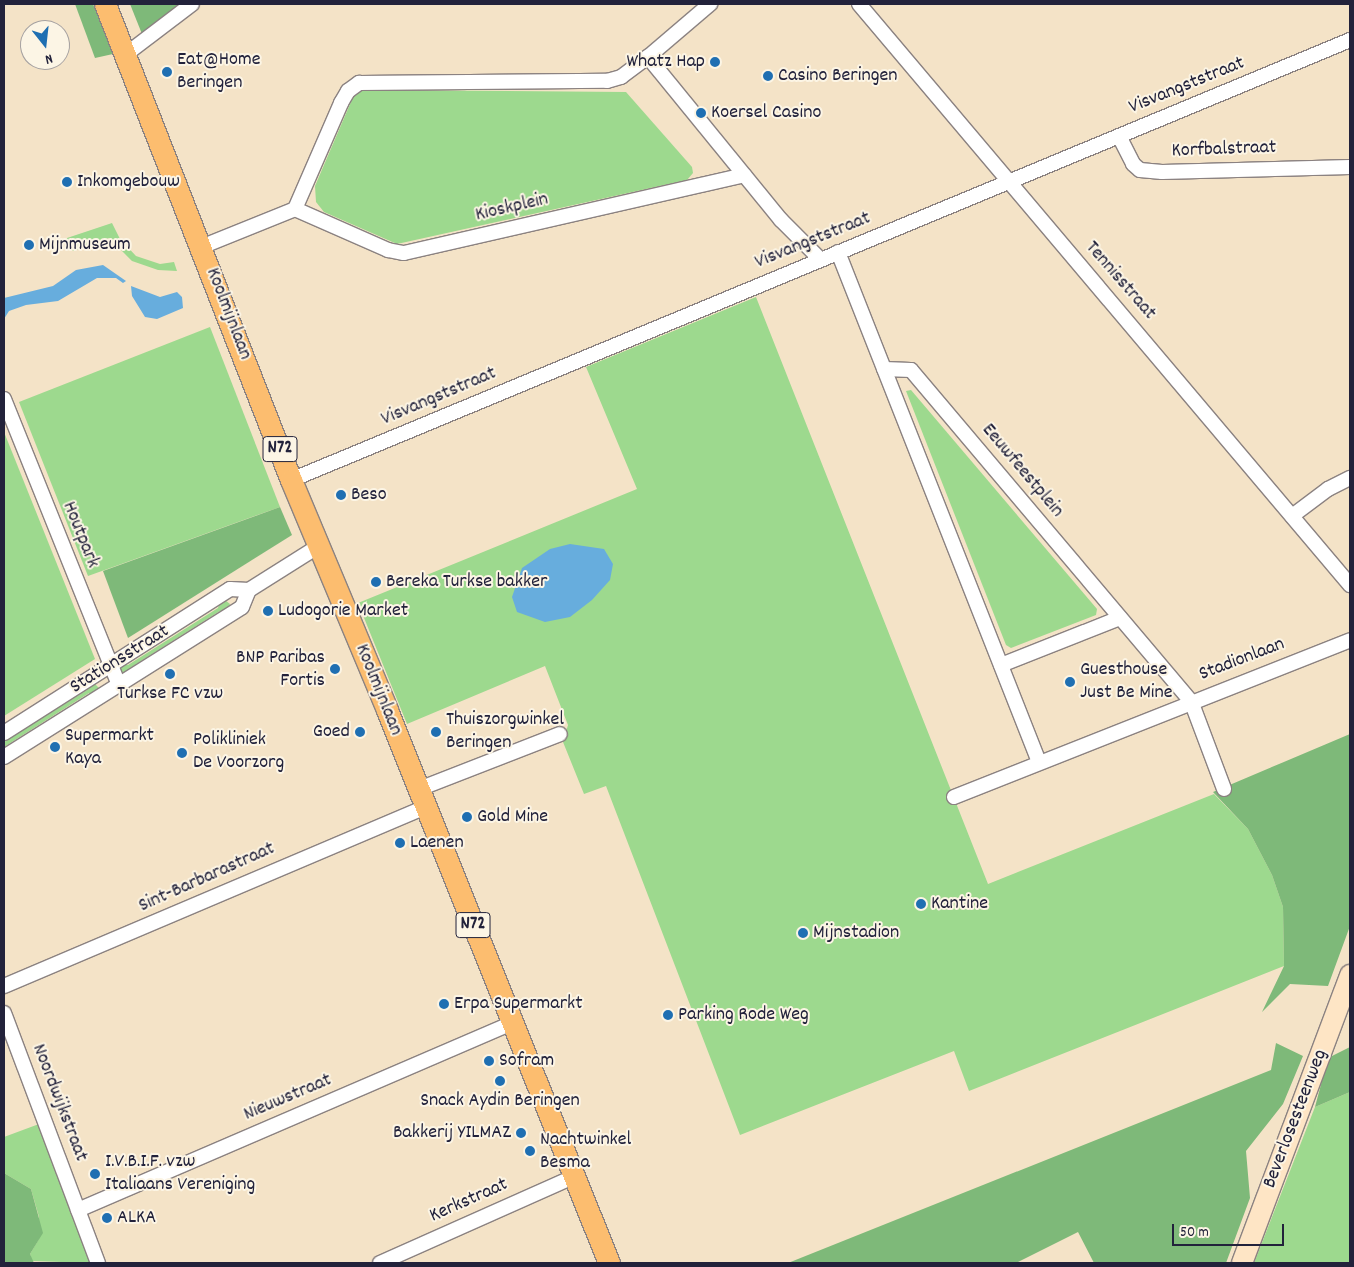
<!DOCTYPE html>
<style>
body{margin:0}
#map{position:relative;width:1354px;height:1267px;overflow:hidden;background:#f4e3c7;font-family:Dekko,sans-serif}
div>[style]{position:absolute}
.green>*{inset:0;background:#9dd98e}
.forest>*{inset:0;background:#7eb979}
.water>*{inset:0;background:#67addd}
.roads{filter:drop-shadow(1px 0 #8b8281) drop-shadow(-1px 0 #8b8281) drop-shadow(0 1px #8b8281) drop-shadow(0 -1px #8b8281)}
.street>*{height:14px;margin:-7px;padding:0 7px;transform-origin:7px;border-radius:7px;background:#fff}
.secondary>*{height:20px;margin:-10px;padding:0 10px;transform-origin:10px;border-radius:10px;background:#fee5c5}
.primary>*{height:21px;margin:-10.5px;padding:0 10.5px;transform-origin:10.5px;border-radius:10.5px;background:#fcbd6f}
.dots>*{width:14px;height:14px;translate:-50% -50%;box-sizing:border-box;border:2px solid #fcf5e5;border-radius:50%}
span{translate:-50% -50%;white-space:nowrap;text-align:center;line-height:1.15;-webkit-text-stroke:4px #fcf5e5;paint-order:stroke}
.shield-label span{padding:1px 4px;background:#fcf5e5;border:1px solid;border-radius:4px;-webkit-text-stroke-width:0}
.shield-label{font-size:19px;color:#22223b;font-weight:700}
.poi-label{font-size:20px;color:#22223b}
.left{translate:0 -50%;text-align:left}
.right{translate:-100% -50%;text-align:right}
.street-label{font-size:20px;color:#22223b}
.frame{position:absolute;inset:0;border:5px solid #22223b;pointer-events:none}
.north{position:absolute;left:20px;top:20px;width:50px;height:50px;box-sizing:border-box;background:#fcf5e5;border:1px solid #a5a1a1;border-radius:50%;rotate:164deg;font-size:14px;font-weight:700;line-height:20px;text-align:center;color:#22223b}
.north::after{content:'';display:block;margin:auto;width:18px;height:22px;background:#1f6fb2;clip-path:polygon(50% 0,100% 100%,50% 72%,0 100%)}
.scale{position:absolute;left:1172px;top:1224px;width:112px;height:22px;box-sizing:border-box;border:2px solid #22223b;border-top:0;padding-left:6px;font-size:15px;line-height:18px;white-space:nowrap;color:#22223b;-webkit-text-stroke:4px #fcf5e5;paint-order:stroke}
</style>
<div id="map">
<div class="green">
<i style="clip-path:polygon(362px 90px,626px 92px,692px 167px,693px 173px,687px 180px,397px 244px,324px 212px,316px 202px,315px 186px,353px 97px)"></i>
<i style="clip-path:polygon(112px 223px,120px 239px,136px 256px,160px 264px,174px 262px,177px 271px,158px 270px,132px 261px,109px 238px,74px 251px,66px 247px,67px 238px)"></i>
<i style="clip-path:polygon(756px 297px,988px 884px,1214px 794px,1248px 829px,1272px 875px,1283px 907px,1284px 966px,969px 1091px,954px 1051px,740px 1135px,606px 786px,584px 794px,563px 742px,568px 725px,545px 666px,407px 724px,358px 603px,637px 489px,586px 367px)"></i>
<i style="clip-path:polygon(210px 327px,280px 507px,88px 576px,19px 402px)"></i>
<i style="clip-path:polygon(911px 390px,1097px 609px,1096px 615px,1011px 648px,1006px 645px,906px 391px)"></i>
<i style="clip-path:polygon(4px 432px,95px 659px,4px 716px)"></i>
<i style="clip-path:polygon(225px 600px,230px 604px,227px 613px,220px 611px,130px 668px,128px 674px,122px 675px,119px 666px,121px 663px,128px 665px,218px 608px,220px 601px)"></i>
<i style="clip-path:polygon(93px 682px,99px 688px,96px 695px,89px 693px,4px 747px,4px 742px,87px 690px,89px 683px)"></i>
<i style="clip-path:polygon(1350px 1092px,1350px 1263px,1254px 1263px,1315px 1107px)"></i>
<i style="clip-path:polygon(39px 1124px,91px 1263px,32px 1261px,30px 1254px,39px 1239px,39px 1217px,31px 1189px,4px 1173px,4px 1137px)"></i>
</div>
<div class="forest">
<i style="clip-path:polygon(75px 4px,93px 4px,113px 54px,95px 58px)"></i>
<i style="clip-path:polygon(130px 4px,180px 4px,142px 34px)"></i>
<i style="clip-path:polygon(280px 507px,292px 535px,128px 638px,103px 571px)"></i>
<i style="clip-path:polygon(1350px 734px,1350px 926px,1328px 986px,1290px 984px,1262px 1012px,1284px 966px,1283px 907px,1272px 875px,1248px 829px,1213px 792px)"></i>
<i style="clip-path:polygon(1276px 1043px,1303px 1056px,1283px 1104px,1246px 1151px,1250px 1198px,1226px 1263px,1094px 1263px,1078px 1232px,1016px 1263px,788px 1263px,1271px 1070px)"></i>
<i style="clip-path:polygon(1350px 1047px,1350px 1092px,1315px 1107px,1328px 1058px)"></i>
<i style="clip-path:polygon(4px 1173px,31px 1189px,43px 1233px,30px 1254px,34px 1263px,4px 1263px)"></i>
</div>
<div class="water">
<i style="clip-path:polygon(103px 265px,126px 281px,123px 283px,116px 278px,97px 278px,58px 301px,26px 305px,9px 311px,4px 319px,4px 298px,53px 286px,76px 270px)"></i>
<i style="clip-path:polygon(131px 286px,160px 297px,177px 292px,182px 297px,183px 308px,157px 319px,145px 317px,132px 296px)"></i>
<i style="clip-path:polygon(570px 544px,604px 549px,613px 564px,610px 580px,592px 600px,570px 617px,545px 622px,517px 612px,512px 597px,522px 568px,550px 549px)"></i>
</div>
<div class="roads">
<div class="street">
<i style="left:859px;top:4px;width:761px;rotate:49.8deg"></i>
<i style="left:125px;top:55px;width:84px;rotate:-37.3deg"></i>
<i style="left:648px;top:57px;width:210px;rotate:50.8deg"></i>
<i style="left:781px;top:220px;width:55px;rotate:45deg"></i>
<i style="left:1119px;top:136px;width:31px;rotate:63deg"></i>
<i style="left:1133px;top:164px;width:9px;rotate:41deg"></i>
<i style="left:1140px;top:170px;width:22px;rotate:5deg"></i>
<i style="left:1162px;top:172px;width:188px;rotate:-1.5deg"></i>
<i style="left:295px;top:209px;width:102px;rotate:23.8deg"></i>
<i style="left:388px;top:250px;width:16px;rotate:11deg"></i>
<i style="left:404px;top:253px;width:349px;rotate:-12.9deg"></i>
<i style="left:201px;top:247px;width:101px;rotate:-22deg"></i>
<i style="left:295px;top:209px;width:116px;rotate:-66.5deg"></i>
<i style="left:341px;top:103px;width:14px;rotate:-60deg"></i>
<i style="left:348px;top:91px;width:14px;rotate:-36deg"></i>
<i style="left:359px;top:83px;width:248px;rotate:-0.5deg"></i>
<i style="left:607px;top:81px;width:15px;rotate:-16deg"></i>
<i style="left:621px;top:77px;width:34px;rotate:-37deg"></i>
<i style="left:648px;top:57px;width:82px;rotate:-40.5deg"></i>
<i style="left:838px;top:252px;width:548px;rotate:68.49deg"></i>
<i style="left:884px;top:369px;width:27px;rotate:2deg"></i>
<i style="left:911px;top:370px;width:434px;rotate:49.8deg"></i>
<i style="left:1191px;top:701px;width:94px;rotate:69.4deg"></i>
<i style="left:4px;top:399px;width:308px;rotate:68.1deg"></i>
<i style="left:291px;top:480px;width:1147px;rotate:-22.56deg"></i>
<i style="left:1292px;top:516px;width:45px;rotate:-36.9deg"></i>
<i style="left:1328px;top:489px;width:25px;rotate:-27deg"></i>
<i style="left:1001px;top:665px;width:128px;rotate:-21.6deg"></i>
<i style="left:4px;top:733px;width:268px;rotate:-32.5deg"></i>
<i style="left:230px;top:589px;width:19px;rotate:3deg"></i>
<i style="left:249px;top:590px;width:83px;rotate:-32.2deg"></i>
<i style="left:4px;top:757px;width:281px;rotate:-32.2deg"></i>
<i style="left:242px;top:607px;width:18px;rotate:-68deg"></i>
<i style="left:419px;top:789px;width:151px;rotate:-21.3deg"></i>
<i style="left:954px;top:797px;width:426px;rotate:-21.6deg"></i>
<i style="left:4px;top:986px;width:458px;rotate:-23deg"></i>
<i style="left:4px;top:1013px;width:267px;rotate:69.4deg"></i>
<i style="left:78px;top:1210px;width:473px;rotate:-23.3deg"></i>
<i style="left:380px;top:1263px;width:214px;rotate:-24deg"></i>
</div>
<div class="secondary">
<i style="left:1242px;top:1263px;width:308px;rotate:-69.4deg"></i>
</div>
<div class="primary">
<i style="left:105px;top:4px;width:511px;rotate:68.66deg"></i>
<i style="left:291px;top:480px;width:249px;rotate:67.3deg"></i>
<i style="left:387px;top:710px;width:596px;rotate:68.13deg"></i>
</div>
</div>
<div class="dots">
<i style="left:715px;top:62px;background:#1f6fb2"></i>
<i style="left:167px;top:72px;background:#1f6fb2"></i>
<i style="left:768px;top:76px;background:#1f6fb2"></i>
<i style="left:701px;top:113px;background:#1f6fb2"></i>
<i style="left:67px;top:182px;background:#1f6fb2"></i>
<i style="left:29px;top:245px;background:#1f6fb2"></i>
<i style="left:341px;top:495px;background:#1f6fb2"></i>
<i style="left:376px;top:582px;background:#1f6fb2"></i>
<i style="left:268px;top:611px;background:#1f6fb2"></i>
<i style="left:335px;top:669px;background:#1f6fb2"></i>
<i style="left:170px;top:674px;background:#1f6fb2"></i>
<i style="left:1070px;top:682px;background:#1f6fb2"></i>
<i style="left:360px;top:732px;background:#1f6fb2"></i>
<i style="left:436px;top:732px;background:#1f6fb2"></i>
<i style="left:55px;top:747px;background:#1f6fb2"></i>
<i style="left:182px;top:753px;background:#1f6fb2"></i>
<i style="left:467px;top:817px;background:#1f6fb2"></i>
<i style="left:400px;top:843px;background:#1f6fb2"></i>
<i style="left:921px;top:904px;background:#1f6fb2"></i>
<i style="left:803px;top:933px;background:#1f6fb2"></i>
<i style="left:444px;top:1004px;background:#1f6fb2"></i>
<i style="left:668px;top:1015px;background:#1f6fb2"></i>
<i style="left:489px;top:1061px;background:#1f6fb2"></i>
<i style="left:500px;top:1081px;background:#1f6fb2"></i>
<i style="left:521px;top:1133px;background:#1f6fb2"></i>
<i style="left:530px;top:1151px;background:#1f6fb2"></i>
<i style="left:95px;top:1174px;background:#1f6fb2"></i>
<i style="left:107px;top:1218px;background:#1f6fb2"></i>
</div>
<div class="shield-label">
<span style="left:280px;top:449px">N72</span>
<span style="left:473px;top:925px">N72</span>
</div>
<div class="poi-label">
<span class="left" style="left:177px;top:72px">Eat@Home<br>Beringen</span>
<span class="right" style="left:705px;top:62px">Whatz Hap</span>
<span class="left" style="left:778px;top:76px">Casino Beringen</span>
<span class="left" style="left:711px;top:113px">Koersel Casino</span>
<span class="left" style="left:77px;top:182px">Inkomgebouw</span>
<span class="left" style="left:39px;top:245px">Mijnmuseum</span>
<span class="left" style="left:351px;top:495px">Beso</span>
<span class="left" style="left:386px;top:582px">Bereka Turkse bakker</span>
<span class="left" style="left:278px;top:611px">Ludogorie Market</span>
<span class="right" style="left:325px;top:670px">BNP Paribas<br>Fortis</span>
<span class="left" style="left:1080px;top:682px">Guesthouse<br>Just Be Mine</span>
<span style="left:170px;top:694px">Turkse FC vzw</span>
<span class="left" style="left:446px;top:732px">Thuiszorgwinkel<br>Beringen</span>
<span class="right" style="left:350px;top:732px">Goed</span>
<span class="left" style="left:65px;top:748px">Supermarkt<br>Kaya</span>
<span class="left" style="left:193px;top:752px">Polikliniek<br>De Voorzorg</span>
<span class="left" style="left:477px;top:817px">Gold Mine</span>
<span class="left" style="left:410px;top:843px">Laenen</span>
<span class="left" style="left:931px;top:904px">Kantine</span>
<span class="left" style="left:813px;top:933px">Mijnstadion</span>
<span class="left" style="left:454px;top:1004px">Erpa Supermarkt</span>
<span class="left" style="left:678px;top:1015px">Parking Rode Weg</span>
<span class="left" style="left:499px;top:1061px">Sofram</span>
<span style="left:500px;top:1101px">Snack Aydin Beringen</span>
<span class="right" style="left:511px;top:1133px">Bakkerij YILMAZ</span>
<span class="left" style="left:540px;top:1152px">Nachtwinkel<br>Besma</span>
<span class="left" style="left:105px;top:1174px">I.V.B.I.F. vzw<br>Italiaans Vereniging</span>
<span class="left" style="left:117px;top:1218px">ALKA</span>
</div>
<div class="street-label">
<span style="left:1187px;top:86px;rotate:-22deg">Visvangststraat</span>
<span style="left:1224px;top:150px;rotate:-2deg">Korfbalstraat</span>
<span style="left:512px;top:208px;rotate:-13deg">Kioskplein</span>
<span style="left:813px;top:241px;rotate:-22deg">Visvangststraat</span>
<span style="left:1120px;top:281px;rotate:49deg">Tennisstraat</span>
<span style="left:228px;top:314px;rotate:69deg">Koolmijnlaan</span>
<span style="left:439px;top:397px;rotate:-23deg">Visvangststraat</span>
<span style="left:1022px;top:471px;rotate:50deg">Eeuwfeestplein</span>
<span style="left:80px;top:535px;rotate:68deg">Houtpark</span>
<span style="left:120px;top:660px;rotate:-32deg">Stationsstraat</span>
<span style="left:1242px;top:660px;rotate:-21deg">Stadionlaan</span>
<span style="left:378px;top:690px;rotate:68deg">Koolmijnlaan</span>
<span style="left:207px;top:878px;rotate:-24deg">Sint-Barbarastraat</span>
<span style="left:288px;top:1098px;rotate:-23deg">Nieuwstraat</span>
<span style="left:59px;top:1103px;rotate:69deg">Noordwijkstraat</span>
<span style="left:1296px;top:1119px;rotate:-69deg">Beverlosesteenweg</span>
<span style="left:469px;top:1201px;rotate:-24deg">Kerkstraat</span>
</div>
<div class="frame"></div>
<div class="north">N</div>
<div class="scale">50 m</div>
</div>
